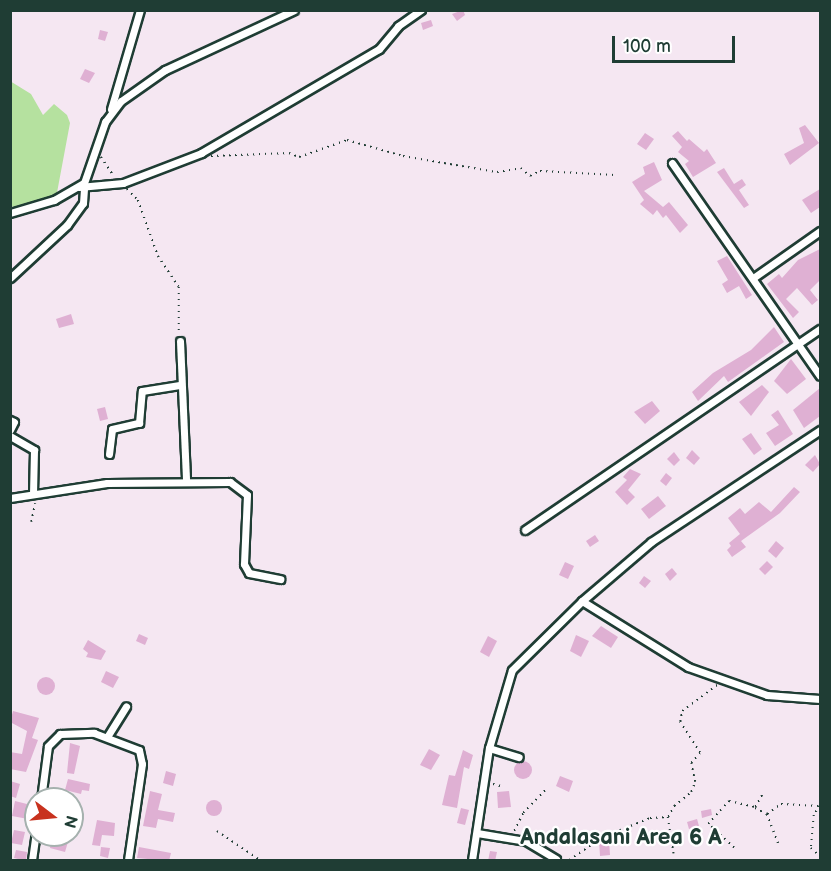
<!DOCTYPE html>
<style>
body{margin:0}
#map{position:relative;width:831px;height:871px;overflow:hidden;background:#f5e7f2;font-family:"Balsamiq Sans",sans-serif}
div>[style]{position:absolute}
.green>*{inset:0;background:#b5e19f}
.building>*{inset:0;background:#dfb0d3}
.round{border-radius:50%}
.path>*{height:1.5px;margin-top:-0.75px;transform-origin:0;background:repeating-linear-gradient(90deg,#1f3d34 0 1.5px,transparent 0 6px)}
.roads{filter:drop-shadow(2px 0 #1f3d34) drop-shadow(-2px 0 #1f3d34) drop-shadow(0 2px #1f3d34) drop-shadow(0 -2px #1f3d34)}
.minor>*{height:7px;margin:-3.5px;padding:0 3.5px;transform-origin:3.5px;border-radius:3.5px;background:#fff}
span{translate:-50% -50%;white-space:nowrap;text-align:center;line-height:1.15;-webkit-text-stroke:4.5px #fff;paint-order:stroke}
.quarter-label{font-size:22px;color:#1f3d34;font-weight:700}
.frame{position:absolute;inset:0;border:12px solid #1f3d34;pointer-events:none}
.north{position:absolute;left:24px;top:787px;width:60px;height:60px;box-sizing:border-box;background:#fff;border:2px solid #a5b1ae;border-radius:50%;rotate:106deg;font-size:16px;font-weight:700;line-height:24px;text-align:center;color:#1f3d34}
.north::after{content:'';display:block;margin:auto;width:21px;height:27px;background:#c8321e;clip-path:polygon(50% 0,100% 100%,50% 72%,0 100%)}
.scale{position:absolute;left:612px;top:36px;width:123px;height:27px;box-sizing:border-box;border:3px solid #1f3d34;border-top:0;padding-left:8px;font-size:18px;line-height:21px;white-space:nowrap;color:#1f3d34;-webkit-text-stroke:4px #fff;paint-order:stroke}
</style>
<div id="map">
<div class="green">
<i style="clip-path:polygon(10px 81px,31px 94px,43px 115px,54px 104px,67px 115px,70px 123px,56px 198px,15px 209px,10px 204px)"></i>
</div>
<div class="building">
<i style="clip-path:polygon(463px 10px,465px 15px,457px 21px,452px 14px)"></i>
<i style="clip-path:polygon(431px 20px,433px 26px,423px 30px,421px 23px)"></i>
<i style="clip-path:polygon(100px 30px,108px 32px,105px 41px,98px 39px)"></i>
<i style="clip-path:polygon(85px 69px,95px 73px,89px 83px,80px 79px)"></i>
<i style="clip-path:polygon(805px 125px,819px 143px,790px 165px,784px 154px,804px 143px,799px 128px)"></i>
<i style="clip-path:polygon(678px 131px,687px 141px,689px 139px,704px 152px,707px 149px,716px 163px,693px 177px,685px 164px,689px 161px,678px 152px,682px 147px,672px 136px)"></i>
<i style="clip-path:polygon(645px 133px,654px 139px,646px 150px,637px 144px)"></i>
<i style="clip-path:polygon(654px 162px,662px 180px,644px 191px,663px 207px,669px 202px,688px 225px,680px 233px,666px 215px,663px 218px,657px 210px,653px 215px,640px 204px,644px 200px,632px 182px,645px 174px,643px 167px)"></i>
<i style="clip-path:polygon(724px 168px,734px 184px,742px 179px,746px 185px,739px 190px,749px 205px,744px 208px,717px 172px)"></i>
<i style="clip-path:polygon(820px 189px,820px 207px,811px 213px,802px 200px)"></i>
<i style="clip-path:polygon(820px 249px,820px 280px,810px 290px,818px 300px,812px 305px,797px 288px,786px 299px,799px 312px,793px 318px,767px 284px,779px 274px,782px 278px,798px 260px)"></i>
<i style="clip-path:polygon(727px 256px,752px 295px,746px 299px,739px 286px,727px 293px,722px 284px,728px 280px,717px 261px)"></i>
<i style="clip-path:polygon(71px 314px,74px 324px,59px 328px,56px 319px)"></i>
<i style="clip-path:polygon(774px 327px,784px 342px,728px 382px,724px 376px,698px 401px,692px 392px,713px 373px,751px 350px)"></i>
<i style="clip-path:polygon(791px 359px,806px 379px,787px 394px,774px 381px)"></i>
<i style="clip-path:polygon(762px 385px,769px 392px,751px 416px,739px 402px)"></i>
<i style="clip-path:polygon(820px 388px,820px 416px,804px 428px,793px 410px)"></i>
<i style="clip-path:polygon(652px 401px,660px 411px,645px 424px,634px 412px)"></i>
<i style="clip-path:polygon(105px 407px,108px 419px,100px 421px,97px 409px)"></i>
<i style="clip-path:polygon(778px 410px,793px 434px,775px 446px,766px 433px,779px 425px,771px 415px)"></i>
<i style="clip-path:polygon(751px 433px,762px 449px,754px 455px,742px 439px)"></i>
<i style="clip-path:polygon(692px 450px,700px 458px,694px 465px,686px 458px)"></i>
<i style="clip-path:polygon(674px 452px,680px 460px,674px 466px,667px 459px)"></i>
<i style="clip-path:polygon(815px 455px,820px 464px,813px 472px,805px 465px)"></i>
<i style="clip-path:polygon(630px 469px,641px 474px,628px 490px,635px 497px,627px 505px,615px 492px,627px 480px,623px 477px)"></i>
<i style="clip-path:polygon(666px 473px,672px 478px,666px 486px,660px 481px)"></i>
<i style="clip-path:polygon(794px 487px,800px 492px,780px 513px,741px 541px,746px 547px,732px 557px,727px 550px,731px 546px,729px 543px,740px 534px,728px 518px,740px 508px,745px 514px,759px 502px,771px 512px)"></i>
<i style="clip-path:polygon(658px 496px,666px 506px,649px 519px,641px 509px)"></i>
<i style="clip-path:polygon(595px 535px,599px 541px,590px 547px,586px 541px)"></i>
<i style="clip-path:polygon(776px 541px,784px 548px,776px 558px,768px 551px)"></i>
<i style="clip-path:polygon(767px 561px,773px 567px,765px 575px,759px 569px)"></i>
<i style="clip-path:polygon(565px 562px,574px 566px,568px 579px,559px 575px)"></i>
<i style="clip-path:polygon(672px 568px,677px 574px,670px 581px,665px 574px)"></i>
<i style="clip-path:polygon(644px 576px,651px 581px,645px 588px,639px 583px)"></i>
<i style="clip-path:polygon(601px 626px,618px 637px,611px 648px,592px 636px)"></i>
<i style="clip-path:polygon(139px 634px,148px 638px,145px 645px,136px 641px)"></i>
<i style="clip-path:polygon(576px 635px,589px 641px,581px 657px,570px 651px)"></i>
<i style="clip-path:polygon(488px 636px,497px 641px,489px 657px,480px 652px)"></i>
<i style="clip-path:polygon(88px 640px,106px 651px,101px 660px,86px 657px,88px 653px,83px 649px)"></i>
<i style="clip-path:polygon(106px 671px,119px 677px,113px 688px,101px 682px)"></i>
<i class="round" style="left:37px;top:677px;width:18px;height:18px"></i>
<i style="clip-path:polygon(13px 711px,39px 718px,32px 738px,38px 740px,26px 772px,10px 769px,10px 752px,22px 754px,27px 731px,10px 722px)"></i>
<i style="clip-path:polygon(70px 743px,80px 746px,74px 774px,67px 773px)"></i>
<i style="clip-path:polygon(429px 749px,440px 755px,431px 770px,420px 765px)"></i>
<i style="clip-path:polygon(463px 750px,473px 755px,469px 769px,464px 767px,457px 808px,442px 805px,449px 775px,455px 776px)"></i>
<i class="round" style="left:514px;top:761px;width:18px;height:18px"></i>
<i style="clip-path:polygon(166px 771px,176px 774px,173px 786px,163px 783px)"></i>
<i style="clip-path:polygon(560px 776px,573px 781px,569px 792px,556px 786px)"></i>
<i style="clip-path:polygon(68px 779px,90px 784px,89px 791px,82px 790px,81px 794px,65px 790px)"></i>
<i style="clip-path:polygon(10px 781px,20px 784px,16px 798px,10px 796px)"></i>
<i style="clip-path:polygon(150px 791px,162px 794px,158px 810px,175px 813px,173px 822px,158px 819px,156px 828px,143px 826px)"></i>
<i style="clip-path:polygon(509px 791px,511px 807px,498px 808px,497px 792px)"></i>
<i class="round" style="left:206px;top:800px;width:16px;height:16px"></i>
<i style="clip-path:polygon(15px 801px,31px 805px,28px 819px,12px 816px)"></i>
<i style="clip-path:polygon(461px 808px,469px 810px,465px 825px,457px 823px)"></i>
<i style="clip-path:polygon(711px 809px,712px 815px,702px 818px,701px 811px)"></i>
<i style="clip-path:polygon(697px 819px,699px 826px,689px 829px,687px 822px)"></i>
<i style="clip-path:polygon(97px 820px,115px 823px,114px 836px,102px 835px,100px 846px,92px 845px)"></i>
<i style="clip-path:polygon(14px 830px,25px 832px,22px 845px,11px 843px)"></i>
<i style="clip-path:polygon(53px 835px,70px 835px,65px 852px,50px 848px)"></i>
<i style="clip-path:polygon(599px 840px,609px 840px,610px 855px,600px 856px)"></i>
<i style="clip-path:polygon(101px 847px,110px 848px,108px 858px,100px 856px)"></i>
<i style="clip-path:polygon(139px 847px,171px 853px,169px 861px,137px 858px)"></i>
<i style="clip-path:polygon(16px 850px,27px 852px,26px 861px,14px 858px)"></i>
<i style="clip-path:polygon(490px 851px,497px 852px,495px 861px,488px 861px)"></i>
</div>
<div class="path">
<i style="left:211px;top:156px;width:78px;rotate:-2.2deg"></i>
<i style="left:289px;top:153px;width:11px;rotate:22deg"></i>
<i style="left:299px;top:157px;width:51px;rotate:-19.5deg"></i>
<i style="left:347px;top:140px;width:58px;rotate:15.9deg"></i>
<i style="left:403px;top:156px;width:95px;rotate:9.7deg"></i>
<i style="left:497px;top:172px;width:24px;rotate:-9deg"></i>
<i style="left:521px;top:168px;width:12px;rotate:42deg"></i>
<i style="left:530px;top:176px;width:11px;rotate:-27deg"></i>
<i style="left:540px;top:171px;width:75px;rotate:3.1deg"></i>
<i style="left:101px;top:157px;width:22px;rotate:56deg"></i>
<i style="left:127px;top:189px;width:16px;rotate:45deg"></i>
<i style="left:138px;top:200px;width:59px;rotate:70.3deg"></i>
<i style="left:158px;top:256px;width:37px;rotate:56deg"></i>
<i style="left:179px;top:287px;width:47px;rotate:90deg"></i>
<i style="left:31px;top:522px;width:19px;rotate:-78deg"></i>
<i style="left:493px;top:784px;width:11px;rotate:15deg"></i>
<i style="left:820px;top:806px;width:11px;rotate:124deg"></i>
<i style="left:814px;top:815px;width:33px;rotate:95deg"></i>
<i style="left:811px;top:848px;width:12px;rotate:42deg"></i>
<i style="left:755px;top:808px;width:13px;rotate:27deg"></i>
<i style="left:767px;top:814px;width:33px;rotate:69deg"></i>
<i style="left:767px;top:814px;width:17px;rotate:-36deg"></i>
<i style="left:781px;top:804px;width:37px;rotate:3deg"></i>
<i style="left:668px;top:817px;width:13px;rotate:-61deg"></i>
<i style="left:674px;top:806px;width:22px;rotate:-39deg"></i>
<i style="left:691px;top:792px;width:11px;rotate:-68deg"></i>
<i style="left:695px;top:782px;width:19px;rotate:-102deg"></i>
<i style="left:691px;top:763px;width:13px;rotate:-48deg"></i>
<i style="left:700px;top:753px;width:37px;rotate:-123deg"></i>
<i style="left:680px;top:722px;width:11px;rotate:-80deg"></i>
<i style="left:682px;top:711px;width:44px;rotate:-36.6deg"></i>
<i style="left:217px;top:831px;width:52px;rotate:34deg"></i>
<i style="left:514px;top:831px;width:20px;rotate:-63deg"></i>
<i style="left:523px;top:813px;width:33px;rotate:-46deg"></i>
<i style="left:734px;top:848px;width:35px;rotate:-137deg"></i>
<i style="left:708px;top:824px;width:31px;rotate:-48deg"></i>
<i style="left:729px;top:801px;width:27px;rotate:13deg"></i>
<i style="left:755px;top:807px;width:14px;rotate:-60deg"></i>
<i style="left:569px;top:860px;width:41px;rotate:-34.1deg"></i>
<i style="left:603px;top:837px;width:51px;rotate:-22deg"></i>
<i style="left:650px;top:818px;width:18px;rotate:-3deg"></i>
<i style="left:668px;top:817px;width:37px;rotate:81deg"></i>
</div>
<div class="roads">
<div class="minor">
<i style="left:111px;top:109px;width:103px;rotate:-73.7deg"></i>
<i style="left:672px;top:163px;width:259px;rotate:55.2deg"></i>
<i style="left:79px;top:187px;width:44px;rotate:-5.2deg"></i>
<i style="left:123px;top:183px;width:84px;rotate:-21deg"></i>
<i style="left:201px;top:153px;width:206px;rotate:-30.3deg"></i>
<i style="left:379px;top:49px;width:30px;rotate:-50deg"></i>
<i style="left:398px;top:26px;width:28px;rotate:-35deg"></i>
<i style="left:10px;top:213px;width:46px;rotate:-16.5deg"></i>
<i style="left:54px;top:200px;width:34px;rotate:-30deg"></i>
<i style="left:84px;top:183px;width:65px;rotate:-71deg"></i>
<i style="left:105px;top:122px;width:26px;rotate:-53deg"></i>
<i style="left:121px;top:101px;width:54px;rotate:-35.2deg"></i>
<i style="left:165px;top:70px;width:142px;rotate:-24.9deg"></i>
<i style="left:10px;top:278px;width:78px;rotate:-42.9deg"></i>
<i style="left:67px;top:225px;width:27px;rotate:-54deg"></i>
<i style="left:83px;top:203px;width:15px;rotate:-86deg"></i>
<i style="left:753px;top:278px;width:82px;rotate:-35deg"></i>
<i style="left:180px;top:341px;width:140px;rotate:87.5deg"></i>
<i style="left:10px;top:420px;width:4px;rotate:27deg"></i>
<i style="left:14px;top:422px;width:9px;rotate:117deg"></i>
<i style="left:10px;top:436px;width:28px;rotate:30deg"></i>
<i style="left:34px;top:450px;width:43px;rotate:91.3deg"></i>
<i style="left:109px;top:454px;width:25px;rotate:-83deg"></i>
<i style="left:112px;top:429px;width:28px;rotate:-13deg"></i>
<i style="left:139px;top:423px;width:32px;rotate:-85deg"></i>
<i style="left:142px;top:391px;width:38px;rotate:-9deg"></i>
<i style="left:10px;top:498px;width:98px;rotate:-8.8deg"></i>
<i style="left:107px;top:483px;width:123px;rotate:-0.5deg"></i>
<i style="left:230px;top:482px;width:21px;rotate:37deg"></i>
<i style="left:247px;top:495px;width:69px;rotate:92.5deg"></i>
<i style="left:244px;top:564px;width:10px;rotate:61deg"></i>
<i style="left:249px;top:573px;width:32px;rotate:11deg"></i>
<i style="left:525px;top:530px;width:357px;rotate:-34.3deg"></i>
<i style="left:582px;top:601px;width:125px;rotate:31.9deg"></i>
<i style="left:688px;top:667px;width:84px;rotate:19.5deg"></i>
<i style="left:767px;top:695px;width:53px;rotate:4.3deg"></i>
<i style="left:107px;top:737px;width:36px;rotate:-58deg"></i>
<i style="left:489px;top:748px;width:31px;rotate:17deg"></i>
<i style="left:41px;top:799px;width:53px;rotate:-82.5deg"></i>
<i style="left:48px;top:746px;width:17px;rotate:-45deg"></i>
<i style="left:60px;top:734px;width:34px;rotate:-2deg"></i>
<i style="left:94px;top:733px;width:48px;rotate:20.7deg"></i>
<i style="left:139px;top:750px;width:14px;rotate:78deg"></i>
<i style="left:142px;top:764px;width:97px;rotate:98.3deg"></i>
<i style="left:477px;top:833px;width:50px;rotate:9.3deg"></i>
<i style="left:526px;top:841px;width:35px;rotate:31deg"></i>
<i style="left:32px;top:860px;width:27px;rotate:-82deg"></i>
<i style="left:472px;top:860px;width:113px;rotate:-81.4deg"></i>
<i style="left:489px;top:748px;width:81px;rotate:-73.6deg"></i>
<i style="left:512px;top:670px;width:98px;rotate:-44.6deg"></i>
<i style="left:582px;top:601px;width:91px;rotate:-40.5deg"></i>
<i style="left:651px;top:542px;width:203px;rotate:-33.5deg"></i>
</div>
</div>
<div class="quarter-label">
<span style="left:621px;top:838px">Andalasani Area 6 A</span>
</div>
<div class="frame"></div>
<div class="north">N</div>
<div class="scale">100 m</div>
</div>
